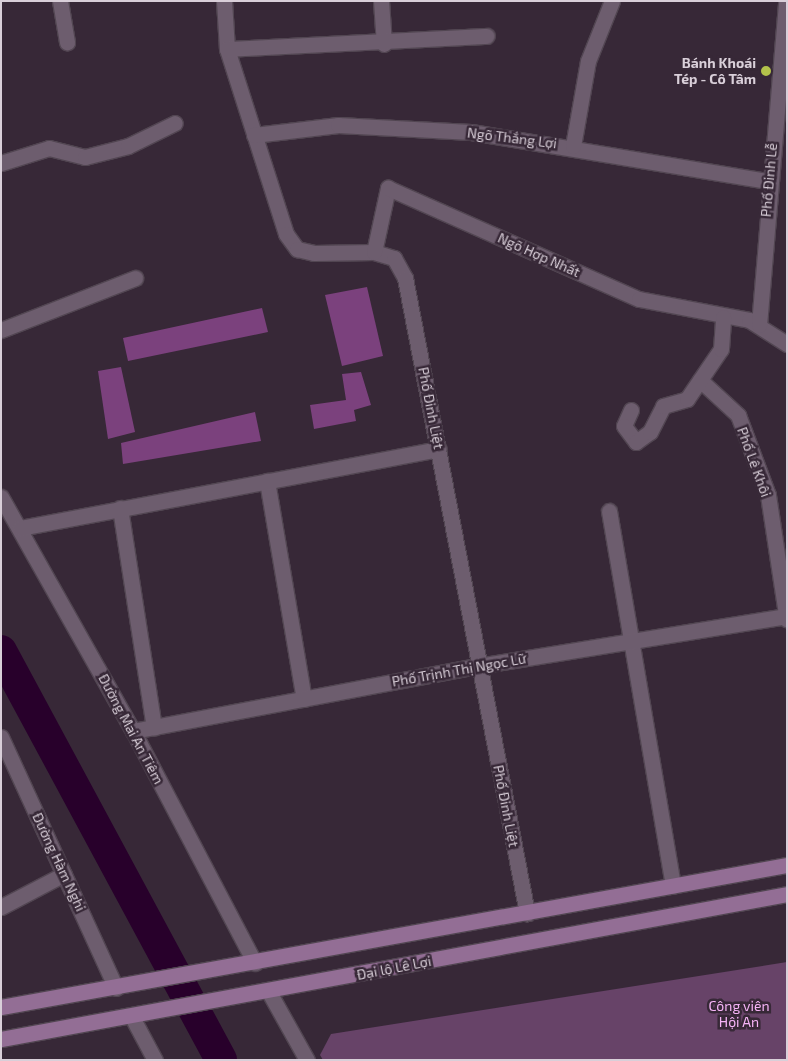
<!DOCTYPE html>
<meta charset="utf-8">
<style>
body{margin:0}
#map{position:relative;width:788px;height:1061px;overflow:hidden;background:#372837;font-family:"Exo 2",sans-serif}
div>[style]{position:absolute}
.green>*{inset:0;background:#674368}
.river>*{height:32px;margin:-16px;padding:0 16px;transform-origin:16px;border-radius:16px;background:#28002b}
.building>*{inset:0;background:#7b417d}
.roads{filter:drop-shadow(1px 0 #524652) drop-shadow(-1px 0 #524652) drop-shadow(0 1px #524652) drop-shadow(0 -1px #524652)}
.minor>*{height:15px;margin:-7.5px;padding:0 7.5px;transform-origin:7.5px;border-radius:7.5px;background:#6d5d6e}
.major>*{height:15px;margin:-7.5px;padding:0 7.5px;transform-origin:7.5px;border-radius:7.5px;background:#936e95}
.dots>*{width:14px;height:14px;translate:-50% -50%;box-sizing:border-box;border:2px solid #372837;border-radius:50%}
span{translate:-50% -50%;white-space:nowrap;text-align:center;line-height:1.15;-webkit-text-stroke:5px #372837;paint-order:stroke}
.poi-label{font-size:14px;color:#d9cfd9;font-weight:700}
.right{translate:-100% -50%;text-align:right}
.street-label{font-size:14px;color:#d9cfd9}
.park-label{font-size:14px;color:#f6b4f7}
.frame{position:absolute;inset:0;border:2px solid #d9cfd9;pointer-events:none}
</style>
<div id="map">
<div class="green">
<i style="clip-path:polygon(787px 962px,787px 1060px,323px 1060px,320px 1055px,331px 1034px)"></i>
</div>
<div class="river">
<i style="left:1px;top:651px;width:464px;rotate:61.7deg"></i>
</div>
<div class="building">
<i style="clip-path:polygon(367px 287px,383px 356px,342px 366px,325px 295px)"></i>
<i style="clip-path:polygon(262px 308px,268px 332px,128px 361px,123px 338px)"></i>
<i style="clip-path:polygon(121px 367px,135px 432px,108px 439px,98px 371px)"></i>
<i style="clip-path:polygon(361px 372px,371px 405px,354px 410px,356px 421px,314px 429px,310px 405px,346px 400px,342px 374px)"></i>
<i style="clip-path:polygon(255px 412px,261px 441px,123px 464px,121px 443px)"></i>
</div>
<div class="roads">
<div class="minor">
<i style="left:60px;top:1px;width:42px;rotate:80.3deg"></i>
<i style="left:224px;top:1px;width:48px;rotate:86.4deg"></i>
<i style="left:227px;top:49px;width:194px;rotate:72.3deg"></i>
<i style="left:286px;top:234px;width:19px;rotate:54deg"></i>
<i style="left:297px;top:249px;width:17px;rotate:13deg"></i>
<i style="left:314px;top:253px;width:60px;rotate:-1deg"></i>
<i style="left:374px;top:252px;width:21px;rotate:17deg"></i>
<i style="left:394px;top:258px;width:23px;rotate:61deg"></i>
<i style="left:405px;top:278px;width:647px;rotate:79.12deg"></i>
<i style="left:381px;top:1px;width:43px;rotate:86deg"></i>
<i style="left:227px;top:49px;width:260px;rotate:-2.9deg"></i>
<i style="left:254px;top:135px;width:85px;rotate:-6.8deg"></i>
<i style="left:338px;top:125px;width:133px;rotate:3deg"></i>
<i style="left:471px;top:132px;width:301px;rotate:9.4deg"></i>
<i style="left:573px;top:146px;width:86px;rotate:-80deg"></i>
<i style="left:588px;top:61px;width:65px;rotate:-68.2deg"></i>
<i style="left:1px;top:163px;width:50px;rotate:-17.4deg"></i>
<i style="left:49px;top:148px;width:37px;rotate:14deg"></i>
<i style="left:85px;top:157px;width:44px;rotate:-14.3deg"></i>
<i style="left:128px;top:146px;width:52px;rotate:-26.1deg"></i>
<i style="left:374px;top:252px;width:66px;rotate:-77.7deg"></i>
<i style="left:388px;top:188px;width:274px;rotate:23.9deg"></i>
<i style="left:639px;top:299px;width:112px;rotate:10.8deg"></i>
<i style="left:749px;top:320px;width:45px;rotate:32.3deg"></i>
<i style="left:759px;top:325px;width:325px;rotate:-85.2deg"></i>
<i style="left:1px;top:330px;width:144px;rotate:-21.2deg"></i>
<i style="left:700px;top:380px;width:52px;rotate:42.6deg"></i>
<i style="left:738px;top:415px;width:85px;rotate:69.4deg"></i>
<i style="left:768px;top:495px;width:126px;rotate:81.4deg"></i>
<i style="left:631px;top:410px;width:17px;rotate:114deg"></i>
<i style="left:624px;top:426px;width:20px;rotate:53deg"></i>
<i style="left:636px;top:442px;width:17px;rotate:-36deg"></i>
<i style="left:650px;top:432px;width:29px;rotate:-63deg"></i>
<i style="left:663px;top:406px;width:25px;rotate:-16deg"></i>
<i style="left:687px;top:399px;width:60px;rotate:-55.8deg"></i>
<i style="left:721px;top:349px;width:32px;rotate:-86deg"></i>
<i style="left:267px;top:481px;width:221px;rotate:80.4deg"></i>
<i style="left:1px;top:497px;width:269px;rotate:60.6deg"></i>
<i style="left:133px;top:731px;width:262px;rotate:62.3deg"></i>
<i style="left:120px;top:508px;width:222px;rotate:81.2deg"></i>
<i style="left:609px;top:511px;width:380px;rotate:80.3deg"></i>
<i style="left:20px;top:528px;width:426px;rotate:-10.7deg"></i>
<i style="left:133px;top:731px;width:351px;rotate:-10.7deg"></i>
<i style="left:478px;top:666px;width:313px;rotate:-9.2deg"></i>
<i style="left:1px;top:737px;width:276px;rotate:65.4deg"></i>
<i style="left:1px;top:907px;width:71px;rotate:-27.6deg"></i>
<i style="left:269px;top:992px;width:78px;rotate:60.8deg"></i>
<i style="left:132px;top:1017px;width:49px;rotate:61.9deg"></i>
</div>
<div class="major">
<i style="left:1px;top:1007px;width:799px;rotate:-10.24deg"></i>
<i style="left:1px;top:1039px;width:799px;rotate:-10.45deg"></i>
</div>
</div>
<div class="dots">
<i style="left:766px;top:71px;background:#b3c24b"></i>
</div>
<div class="poi-label">
<span class="right" style="left:756px;top:71px">Bánh Khoái<br>Tép - Cô Tâm</span>
</div>
<div class="street-label">
<span style="left:512px;top:138px;rotate:7deg">Ngõ Thắng Lợi</span>
<span style="left:769px;top:180px;rotate:-85deg">Phố Đinh Lễ</span>
<span style="left:539px;top:255px;rotate:24deg">Ngõ Hợp Nhất</span>
<span style="left:431px;top:408px;rotate:79deg">Phố Đinh Liệt</span>
<span style="left:754px;top:462px;rotate:70deg">Phố Lê Khôi</span>
<span style="left:459px;top:670px;rotate:-10deg">Phố Trịnh Thị Ngọc Lữ</span>
<span style="left:131px;top:729px;rotate:62deg">Đường Mai An Tiêm</span>
<span style="left:506px;top:806px;rotate:79deg">Phố Đinh Liệt</span>
<span style="left:59px;top:862px;rotate:65deg">Đường Hàm Nghi</span>
<span style="left:394px;top:968px;rotate:-11deg">Đại lộ Lê Lợi</span>
</div>
<div class="park-label">
<span style="left:739px;top:1014px">Công viên<br>Hội An</span>
</div>
<div class="frame"></div>
</div>
